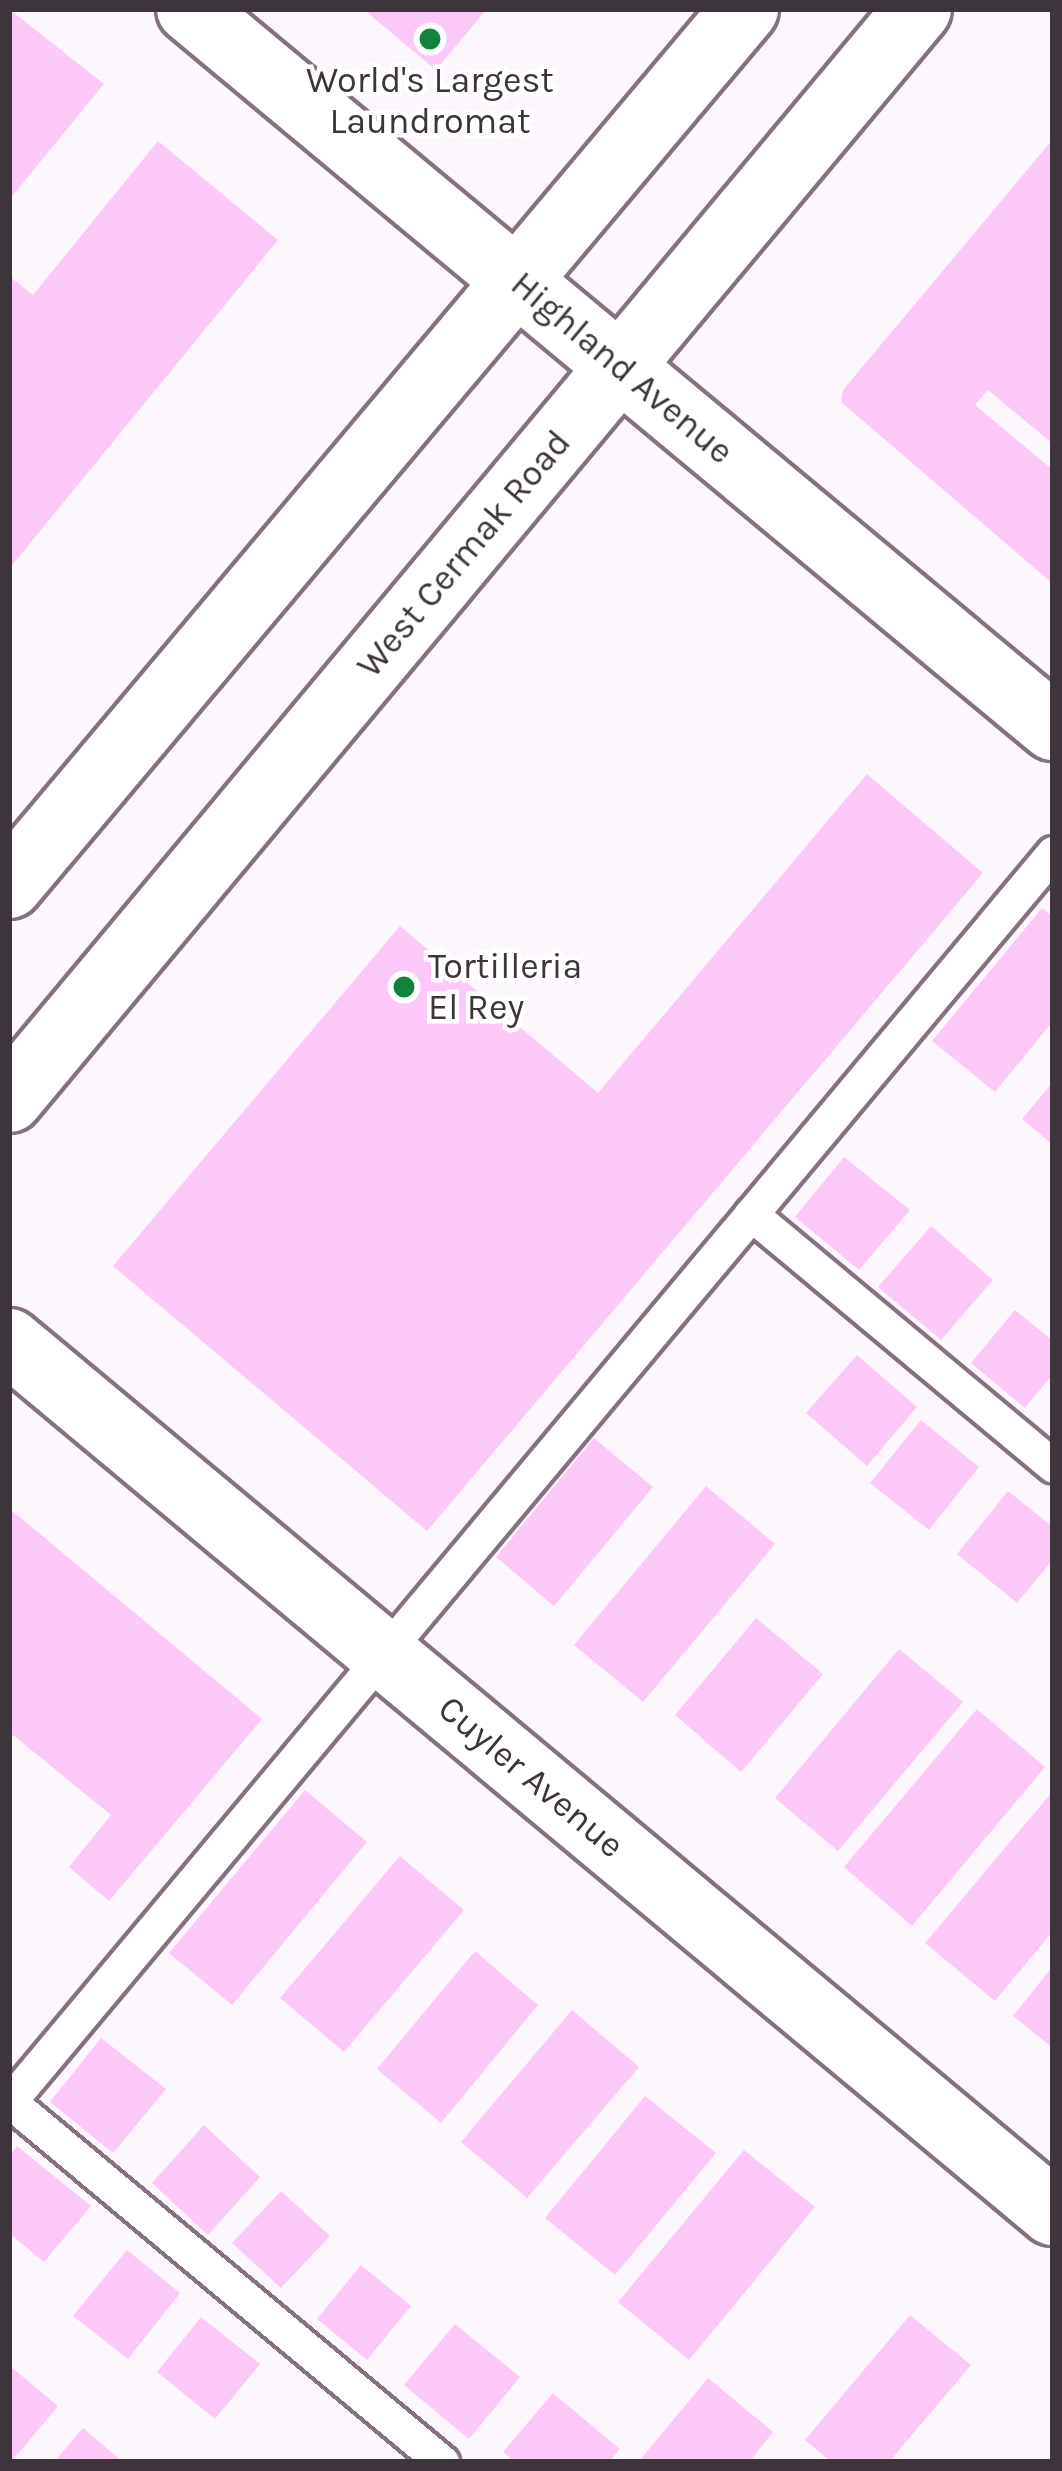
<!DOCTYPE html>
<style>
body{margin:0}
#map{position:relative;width:1062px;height:2471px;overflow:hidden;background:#fcf7fc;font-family:Karla,sans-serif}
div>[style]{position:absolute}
.building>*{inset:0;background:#fcc8f7}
.roads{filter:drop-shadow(3px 0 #867183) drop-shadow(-3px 0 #867183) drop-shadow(0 3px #867183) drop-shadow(0 -3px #867183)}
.service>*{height:33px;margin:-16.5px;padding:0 16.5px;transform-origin:16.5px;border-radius:16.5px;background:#fff}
.minor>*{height:66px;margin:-33px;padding:0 33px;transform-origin:33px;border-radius:33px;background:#fff}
.secondary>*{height:66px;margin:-33px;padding:0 33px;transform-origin:33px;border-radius:33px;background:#fff}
.dots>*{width:33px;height:33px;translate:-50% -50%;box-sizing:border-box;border:6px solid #fff;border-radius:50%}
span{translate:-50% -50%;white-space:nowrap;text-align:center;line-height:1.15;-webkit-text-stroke:9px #fff;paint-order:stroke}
.poi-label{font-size:36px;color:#3d343c}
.left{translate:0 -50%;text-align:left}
.street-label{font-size:36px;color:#3d343c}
.frame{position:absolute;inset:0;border:12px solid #3d343c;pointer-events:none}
</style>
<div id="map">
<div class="building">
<i style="clip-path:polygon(9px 9px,104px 84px,9px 200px)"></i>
<i style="clip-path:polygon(363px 9px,487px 9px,436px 70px)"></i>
<i style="clip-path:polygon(1053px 139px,1053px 444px,988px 390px,975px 405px,1053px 470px,1053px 584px,841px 402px,843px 390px)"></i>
<i style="clip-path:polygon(158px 141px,278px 240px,9px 569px,9px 276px,33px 295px)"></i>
<i style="clip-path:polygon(867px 774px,983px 873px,427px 1531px,113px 1266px,400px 926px,598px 1093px)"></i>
<i style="clip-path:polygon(1042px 908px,1053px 917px,1053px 1021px,995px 1092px,932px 1041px)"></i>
<i style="clip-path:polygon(1053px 1082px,1053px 1145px,1022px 1119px)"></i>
<i style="clip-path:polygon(844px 1157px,910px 1210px,859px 1270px,795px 1217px)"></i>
<i style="clip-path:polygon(931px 1226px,993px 1280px,941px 1340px,878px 1287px)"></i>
<i style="clip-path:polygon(1015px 1310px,1053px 1341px,1053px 1374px,1025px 1408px,971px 1363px)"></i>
<i style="clip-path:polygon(857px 1355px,917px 1407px,867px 1466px,806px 1413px)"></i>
<i style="clip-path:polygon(921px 1420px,979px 1467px,929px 1530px,870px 1483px)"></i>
<i style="clip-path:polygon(594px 1438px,653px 1487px,554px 1606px,496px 1557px)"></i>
<i style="clip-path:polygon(706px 1486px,775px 1544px,643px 1702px,574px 1645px)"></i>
<i style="clip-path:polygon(1008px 1491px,1053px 1527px,1053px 1559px,1017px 1603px,957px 1554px)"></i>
<i style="clip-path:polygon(9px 1508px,262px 1719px,109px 1901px,69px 1867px,111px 1815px,13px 1735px,9px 1740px)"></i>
<i style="clip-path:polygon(756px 1618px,823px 1674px,741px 1772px,675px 1715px)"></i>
<i style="clip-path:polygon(899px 1649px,963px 1702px,838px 1851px,775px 1798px)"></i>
<i style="clip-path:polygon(977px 1709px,1045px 1767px,912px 1926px,844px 1867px)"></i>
<i style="clip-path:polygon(305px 1790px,367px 1842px,232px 2005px,169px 1953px)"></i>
<i style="clip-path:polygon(1053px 1791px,1053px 1931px,995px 2001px,925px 1943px)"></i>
<i style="clip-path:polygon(400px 1856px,464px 1910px,344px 2052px,280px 1998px)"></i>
<i style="clip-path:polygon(475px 1951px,538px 2005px,441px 2123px,377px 2069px)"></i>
<i style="clip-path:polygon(1053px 1966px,1053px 2048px,1013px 2016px)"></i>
<i style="clip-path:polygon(572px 2010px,639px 2067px,527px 2198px,461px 2142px)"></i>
<i style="clip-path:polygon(101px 2038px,166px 2089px,113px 2153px,50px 2102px)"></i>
<i style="clip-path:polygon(645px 2096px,716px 2153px,615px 2275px,545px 2218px)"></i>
<i style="clip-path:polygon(204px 2125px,260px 2177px,208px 2235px,152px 2183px)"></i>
<i style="clip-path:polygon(17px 2146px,91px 2206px,44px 2262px,9px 2233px,9px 2156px)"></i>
<i style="clip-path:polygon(744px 2150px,815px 2207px,689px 2360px,618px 2302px)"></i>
<i style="clip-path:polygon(281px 2191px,330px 2236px,281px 2288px,232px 2243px)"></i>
<i style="clip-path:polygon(127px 2250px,180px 2293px,128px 2359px,73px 2316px)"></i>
<i style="clip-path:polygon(361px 2265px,411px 2306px,367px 2360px,317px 2319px)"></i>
<i style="clip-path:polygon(910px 2315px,971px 2365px,889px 2462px,831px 2462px,805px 2440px)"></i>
<i style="clip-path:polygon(201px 2317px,260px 2364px,215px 2419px,157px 2372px)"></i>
<i style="clip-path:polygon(455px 2324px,520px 2377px,469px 2439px,404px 2385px)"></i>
<i style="clip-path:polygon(9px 2365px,58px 2406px,11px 2462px,9px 2462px)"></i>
<i style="clip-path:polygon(708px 2378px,773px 2432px,749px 2462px,638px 2462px)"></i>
<i style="clip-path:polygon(553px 2393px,620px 2449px,609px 2462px,514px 2462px,503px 2452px)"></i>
<i style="clip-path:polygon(83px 2428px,123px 2462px,54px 2462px)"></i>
</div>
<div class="roads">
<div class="service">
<i style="left:751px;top:1214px;width:393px;rotate:39.8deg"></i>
<i style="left:9px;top:2101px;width:564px;rotate:39.82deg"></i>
<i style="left:9px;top:2102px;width:1628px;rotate:-50.11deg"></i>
</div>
<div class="minor">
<i style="left:190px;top:9px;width:1123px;rotate:39.76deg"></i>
<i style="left:9px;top:1342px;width:1359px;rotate:39.81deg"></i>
</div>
<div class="secondary">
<i style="left:9px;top:885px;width:1144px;rotate:-49.96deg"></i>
<i style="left:9px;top:1099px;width:1419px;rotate:-50.17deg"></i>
</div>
</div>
<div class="dots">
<i style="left:430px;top:39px;background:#10843d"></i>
<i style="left:404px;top:987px;background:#10843d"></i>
</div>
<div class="poi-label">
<span style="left:430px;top:101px">World's Largest<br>Laundromat</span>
<span class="left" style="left:428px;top:987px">Tortilleria<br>El Rey</span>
</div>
<div class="street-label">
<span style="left:622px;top:368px;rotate:40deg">Highland Avenue</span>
<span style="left:464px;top:554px;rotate:-50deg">West Cermak Road</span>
<span style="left:531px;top:1777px;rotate:40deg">Cuyler Avenue</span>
</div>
<div class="frame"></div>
</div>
